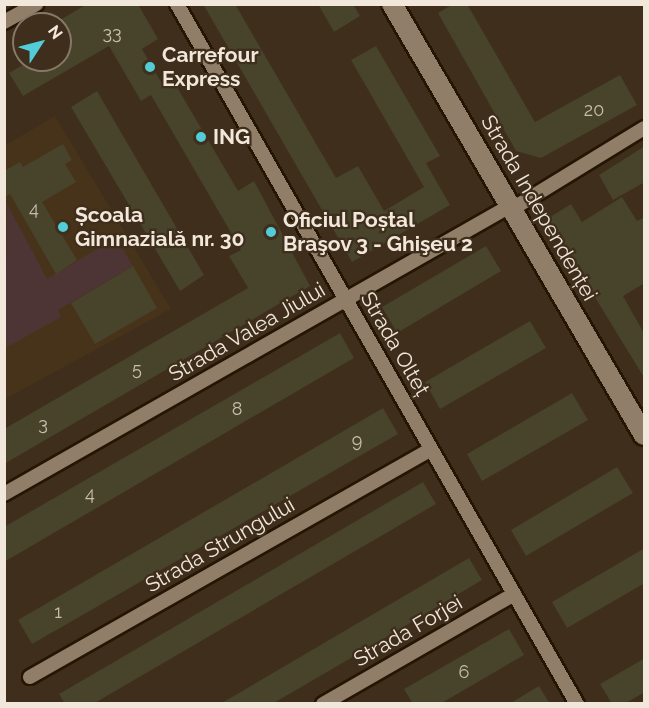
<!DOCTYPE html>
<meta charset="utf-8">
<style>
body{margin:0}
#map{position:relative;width:649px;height:708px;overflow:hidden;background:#3e2e1b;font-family:Raleway,sans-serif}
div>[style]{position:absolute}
.built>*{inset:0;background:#473319}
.green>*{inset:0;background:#4d3535}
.building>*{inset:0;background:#48432b}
.roads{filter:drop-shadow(2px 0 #251604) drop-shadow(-2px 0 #251604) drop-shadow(0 2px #251604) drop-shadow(0 -2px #251604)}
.street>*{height:14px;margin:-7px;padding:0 7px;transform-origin:7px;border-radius:7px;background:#917e69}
.secondary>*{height:20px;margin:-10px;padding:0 10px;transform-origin:10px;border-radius:10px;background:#917e69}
.dots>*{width:16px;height:16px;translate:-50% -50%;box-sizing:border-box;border:3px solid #3e2e1b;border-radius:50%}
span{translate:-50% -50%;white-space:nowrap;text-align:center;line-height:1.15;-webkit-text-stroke:4.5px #3e2e1b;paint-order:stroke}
.number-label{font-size:18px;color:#c7beaf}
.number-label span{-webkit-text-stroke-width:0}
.poi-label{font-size:21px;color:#f1e7db;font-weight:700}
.left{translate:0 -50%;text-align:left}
.street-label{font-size:21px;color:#f1e7db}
.frame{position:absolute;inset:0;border:6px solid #f1e7db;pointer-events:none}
.north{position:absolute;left:12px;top:12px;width:60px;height:60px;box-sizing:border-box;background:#3e2e1b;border:2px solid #867868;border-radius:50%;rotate:54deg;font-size:16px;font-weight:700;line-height:24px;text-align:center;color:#f1e7db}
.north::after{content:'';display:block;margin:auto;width:21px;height:27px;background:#52ccd6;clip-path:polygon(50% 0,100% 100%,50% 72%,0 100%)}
</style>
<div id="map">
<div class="built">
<i style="clip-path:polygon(55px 116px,171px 309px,5px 399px,4px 146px)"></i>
</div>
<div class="green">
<i style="clip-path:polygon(7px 204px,47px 279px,116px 238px,133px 266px,58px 310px,61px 317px,5px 348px)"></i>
</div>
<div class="building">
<i style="clip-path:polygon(87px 4px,138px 4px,158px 39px,142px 49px,164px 87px,174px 82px,238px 191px,254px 181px,310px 286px,4px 464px,4px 429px,248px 288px,229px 256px,241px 250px,151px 95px,141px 101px,109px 46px,23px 96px,9px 73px,31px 60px,60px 60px,60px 20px)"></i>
<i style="clip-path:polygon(203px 4px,235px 4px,336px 178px,358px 166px,384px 211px,424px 187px,351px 60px,376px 46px,440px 156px,426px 163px,450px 205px,352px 262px)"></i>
<i style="clip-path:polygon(318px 4px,353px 4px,360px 16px,334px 32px)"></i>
<i style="clip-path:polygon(453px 4px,467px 4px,535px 122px,620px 75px,637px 105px,541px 158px,516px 151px,438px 13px)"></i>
<i style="clip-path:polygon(97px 91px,204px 275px,180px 291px,71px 107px)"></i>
<i style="clip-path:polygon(63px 144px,72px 160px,65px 164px,76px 182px,42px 202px,77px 260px,56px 274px,10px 194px,4px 197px,4px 171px,20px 162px,23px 167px)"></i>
<i style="clip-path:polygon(645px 146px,645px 182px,613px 200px,599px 175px)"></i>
<i style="clip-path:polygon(622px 197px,637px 221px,645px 217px,645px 283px,623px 296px,645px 335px,645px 379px,547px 219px,571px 204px,582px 222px)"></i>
<i style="clip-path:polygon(486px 246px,501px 271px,397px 333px,382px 307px)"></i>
<i style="clip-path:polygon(133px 266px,157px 308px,95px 344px,71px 303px)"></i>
<i style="clip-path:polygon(530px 321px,546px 348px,440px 409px,425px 382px)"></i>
<i style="clip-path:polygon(340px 333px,354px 358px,4px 562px,4px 527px)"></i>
<i style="clip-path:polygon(572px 393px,588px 420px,482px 481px,467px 454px)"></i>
<i style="clip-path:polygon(383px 408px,398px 434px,32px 644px,18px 620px)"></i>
<i style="clip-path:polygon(617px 467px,633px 493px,526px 556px,511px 530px)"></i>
<i style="clip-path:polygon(423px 482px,436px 504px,93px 704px,65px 704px,59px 694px)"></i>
<i style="clip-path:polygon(645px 548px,645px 583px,567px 628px,552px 602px)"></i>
<i style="clip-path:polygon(469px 558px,482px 580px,358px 654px,272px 704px,220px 704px)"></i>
<i style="clip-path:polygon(509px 629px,524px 655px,440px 704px,413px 704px,404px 689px)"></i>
<i style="clip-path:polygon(645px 658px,645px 692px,624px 704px,612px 704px,600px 684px)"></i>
<i style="clip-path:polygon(539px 686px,550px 704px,509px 704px)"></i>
</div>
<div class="roads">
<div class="street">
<i style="left:177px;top:4px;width:806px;rotate:60.26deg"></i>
<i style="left:4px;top:22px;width:37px;rotate:-29deg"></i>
<i style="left:512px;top:209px;width:155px;rotate:-31.5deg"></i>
<i style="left:4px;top:494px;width:582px;rotate:-29.65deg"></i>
<i style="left:30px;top:677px;width:461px;rotate:-29.6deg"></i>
<i style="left:323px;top:704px;width:220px;rotate:-29.9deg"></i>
</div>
<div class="secondary">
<i style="left:392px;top:4px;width:499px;rotate:59.7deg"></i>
</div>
</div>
<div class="dots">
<i style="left:150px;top:67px;background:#52ccd6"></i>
<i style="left:201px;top:137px;background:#52ccd6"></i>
<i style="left:63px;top:227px;background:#52ccd6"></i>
<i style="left:271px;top:232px;background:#52ccd6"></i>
</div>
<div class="number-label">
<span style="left:112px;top:33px">33</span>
<span style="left:594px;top:110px">20</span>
<span style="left:34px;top:209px">4</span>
<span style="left:137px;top:369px">5</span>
<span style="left:237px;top:409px">8</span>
<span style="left:43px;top:424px">3</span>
<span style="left:357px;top:441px">9</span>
<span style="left:90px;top:494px">4</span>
<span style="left:58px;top:612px">1</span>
<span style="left:464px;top:672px">6</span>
</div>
<div class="poi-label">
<span class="left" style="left:162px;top:67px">Carrefour<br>Express</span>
<span class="left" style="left:213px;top:137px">ING</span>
<span class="left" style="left:75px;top:227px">Școala<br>Gimnazială nr. 30</span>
<span class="left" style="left:283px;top:232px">Oficiul Poștal<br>Braşov 3 - Ghişeu 2</span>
</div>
<div class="street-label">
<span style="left:539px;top:208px;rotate:60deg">Strada Independenței</span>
<span style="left:247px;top:332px;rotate:-30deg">Strada Valea Jiului</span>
<span style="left:395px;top:344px;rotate:60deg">Strada Olteț</span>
<span style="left:220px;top:545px;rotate:-30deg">Strada Strungului</span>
<span style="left:408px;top:631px;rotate:-30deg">Strada Forjei</span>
</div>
<div class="frame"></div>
<div class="north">N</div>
</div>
